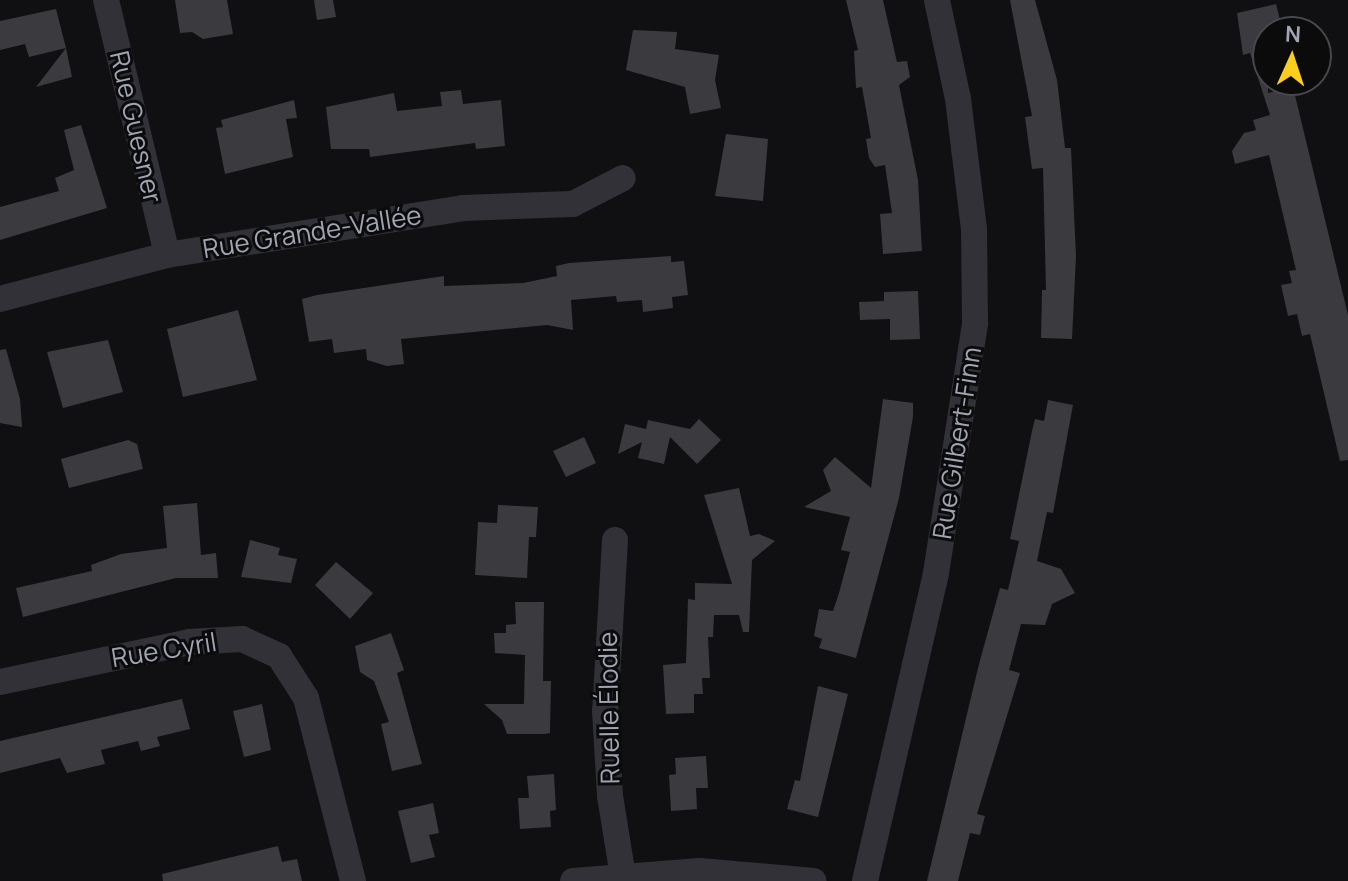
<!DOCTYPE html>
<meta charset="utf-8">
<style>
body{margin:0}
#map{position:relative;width:1348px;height:881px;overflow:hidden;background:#101012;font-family:Manrope,sans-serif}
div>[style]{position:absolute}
.building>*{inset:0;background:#3a3a3f}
.minor>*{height:26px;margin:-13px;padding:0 13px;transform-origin:13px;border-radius:13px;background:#313137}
span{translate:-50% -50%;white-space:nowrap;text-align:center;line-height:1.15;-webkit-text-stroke:6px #0b0b0c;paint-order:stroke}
.street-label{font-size:26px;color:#a0a4b3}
.north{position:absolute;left:1252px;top:16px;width:80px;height:80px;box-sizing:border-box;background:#0b0b0c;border:2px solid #47484f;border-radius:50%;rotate:3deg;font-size:22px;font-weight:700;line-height:32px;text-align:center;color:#a0a4b3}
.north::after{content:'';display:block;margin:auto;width:28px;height:36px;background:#fdce1d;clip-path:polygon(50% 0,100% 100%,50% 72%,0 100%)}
</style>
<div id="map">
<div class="building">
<i style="clip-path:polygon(175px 0,227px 0,233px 34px,203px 39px,192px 32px,180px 33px)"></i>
<i style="clip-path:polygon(314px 0,333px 0,336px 17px,317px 20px)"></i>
<i style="clip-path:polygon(846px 0,883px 0,897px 62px,907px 61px,910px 77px,899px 85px,918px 180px,922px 251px,883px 254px,880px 214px,892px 213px,885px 165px,875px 167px,869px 158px,866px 139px,871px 138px,862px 87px,856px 88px,854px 51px,858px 50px)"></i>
<i style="clip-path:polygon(1010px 0,1035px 0,1057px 80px,1065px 148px,1071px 148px,1076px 256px,1072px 339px,1041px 338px,1042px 290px,1046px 290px,1043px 168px,1032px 169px,1025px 117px,1032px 116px)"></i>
<i style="clip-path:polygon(1276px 4px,1283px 32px,1268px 32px,1268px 93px,1293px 87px,1348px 315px,1348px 460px,1340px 461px,1310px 334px,1302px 336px,1297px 314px,1288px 316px,1281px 285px,1292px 283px,1289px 271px,1296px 270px,1269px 155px,1235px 164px,1232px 151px,1244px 133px,1256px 130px,1253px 120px,1270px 115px,1250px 53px,1243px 55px,1237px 13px)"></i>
<i style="clip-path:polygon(56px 9px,66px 48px,72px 77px,36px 87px,66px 48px,29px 57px,25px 44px,0 50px,0 21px)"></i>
<i style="clip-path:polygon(633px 30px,677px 32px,675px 49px,719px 55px,715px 80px,721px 108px,690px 114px,685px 87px,626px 70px)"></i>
<i style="clip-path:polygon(461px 90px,463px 104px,501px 100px,505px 146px,476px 149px,475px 143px,370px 157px,369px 149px,331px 149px,326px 107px,394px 93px,397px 111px,442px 106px,440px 92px)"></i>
<i style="clip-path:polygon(294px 100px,297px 118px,286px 119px,293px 157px,225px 174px,216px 128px,223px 127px,221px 120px)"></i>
<i style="clip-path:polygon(81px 125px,107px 208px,0 240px,0 207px,59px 191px,55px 178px,74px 170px,64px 130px)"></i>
<i style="clip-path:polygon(726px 134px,768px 139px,763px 201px,715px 196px)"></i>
<i style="clip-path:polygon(671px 256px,671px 262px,684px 261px,688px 295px,672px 297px,673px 308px,643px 312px,642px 300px,617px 302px,616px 296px,571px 300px,573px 330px,547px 325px,401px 339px,404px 364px,387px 366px,367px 360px,366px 349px,334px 353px,332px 339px,309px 342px,302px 299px,317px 295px,444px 276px,444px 286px,523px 283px,557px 276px,556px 266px,569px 263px)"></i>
<i style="clip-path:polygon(918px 291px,920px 339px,890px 340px,890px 319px,860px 320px,859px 302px,884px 301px,884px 292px)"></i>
<i style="clip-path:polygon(238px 310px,257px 380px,183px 397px,167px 329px)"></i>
<i style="clip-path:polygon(108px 340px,123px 392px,63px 408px,47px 352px)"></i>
<i style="clip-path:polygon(6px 349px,20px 399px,22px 427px,0 423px,0 350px)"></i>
<i style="clip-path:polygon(883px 399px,913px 403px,913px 417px,899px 498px,856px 658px,819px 648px,822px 639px,814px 636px,819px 609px,833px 611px,839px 593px,850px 552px,841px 550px,850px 517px,804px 507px,831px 491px,823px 470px,835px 457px,871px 488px)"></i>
<i style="clip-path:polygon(1048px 400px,1073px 405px,1053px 513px,1047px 512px,1037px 561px,1061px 569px,1075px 593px,1052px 604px,1045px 625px,1021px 624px,1009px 670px,1020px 673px,977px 814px,985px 816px,980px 835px,970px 833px,958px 881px,927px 881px,979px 664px,1000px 588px,1008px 590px,1019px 541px,1010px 539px,1032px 431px,1035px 419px,1044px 421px)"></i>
<i style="clip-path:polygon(699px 419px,721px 440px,697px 464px,670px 437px,664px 464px,638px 458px,642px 442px,618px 454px,625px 424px,646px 429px,648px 420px,690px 429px)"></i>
<i style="clip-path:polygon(584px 437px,596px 463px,566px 477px,553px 451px)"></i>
<i style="clip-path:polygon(128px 440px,137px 444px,143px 469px,69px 488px,61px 459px)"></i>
<i style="clip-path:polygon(739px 488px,750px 536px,759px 534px,775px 541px,752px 560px,749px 632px,743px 632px,739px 615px,714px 615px,713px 637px,708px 637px,710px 678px,702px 678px,703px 694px,694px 694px,694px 713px,666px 714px,663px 665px,686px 663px,688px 599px,695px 600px,695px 583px,732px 584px,704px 495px)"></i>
<i style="clip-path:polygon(197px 503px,201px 555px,216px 553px,218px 578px,176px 578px,23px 617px,16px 588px,92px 571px,91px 565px,121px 554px,167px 548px,163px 506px)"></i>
<i style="clip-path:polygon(498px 505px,538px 507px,536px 537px,529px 537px,527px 578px,475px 575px,478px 522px,497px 523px)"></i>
<i style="clip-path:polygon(250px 540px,280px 548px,278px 555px,297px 559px,291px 583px,241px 577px)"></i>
<i style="clip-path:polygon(336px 562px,373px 593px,350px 619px,315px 585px)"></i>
<i style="clip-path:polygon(515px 602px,544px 602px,543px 681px,551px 681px,550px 733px,545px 734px,507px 734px,502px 720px,484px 704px,524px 704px,525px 655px,495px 653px,494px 633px,506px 633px,506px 625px,516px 624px)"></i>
<i style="clip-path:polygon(391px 633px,404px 670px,397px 673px,422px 764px,392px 771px,381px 724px,389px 722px,374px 681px,360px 672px,355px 646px)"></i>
<i style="clip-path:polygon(818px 686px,848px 694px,818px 817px,787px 809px,795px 780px,800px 781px)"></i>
<i style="clip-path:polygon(182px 699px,190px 729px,157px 737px,160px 746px,141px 751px,138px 741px,101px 750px,105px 764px,67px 773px,60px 758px,0 773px,0 741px)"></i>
<i style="clip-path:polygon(262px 704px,271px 750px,244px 757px,233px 711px)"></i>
<i style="clip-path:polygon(706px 756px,708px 788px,696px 788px,697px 809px,671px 811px,669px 775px,676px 774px,675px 758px)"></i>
<i style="clip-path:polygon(554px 774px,556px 810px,550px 811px,551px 827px,520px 829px,518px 798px,529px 798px,527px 776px)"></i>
<i style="clip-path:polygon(433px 803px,439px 833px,429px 835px,435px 857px,411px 863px,398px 811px)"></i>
<i style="clip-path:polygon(278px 846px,282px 862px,297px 859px,302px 881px,163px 881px,162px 874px)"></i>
</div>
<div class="minor">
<i style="left:106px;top:0;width:262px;rotate:76.5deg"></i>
<i style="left:0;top:299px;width:173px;rotate:-14.8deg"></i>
<i style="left:167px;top:255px;width:300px;rotate:-9deg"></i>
<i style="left:463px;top:208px;width:110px;rotate:-2.1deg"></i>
<i style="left:573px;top:204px;width:56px;rotate:-27.5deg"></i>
<i style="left:615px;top:540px;width:171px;rotate:93.3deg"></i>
<i style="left:605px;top:711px;width:85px;rotate:86.6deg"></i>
<i style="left:610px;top:796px;width:81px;rotate:80.8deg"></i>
<i style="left:0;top:682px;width:193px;rotate:-11.9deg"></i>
<i style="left:189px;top:642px;width:53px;rotate:-3.2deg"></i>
<i style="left:242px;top:639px;width:41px;rotate:24.7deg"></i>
<i style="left:279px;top:656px;width:50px;rotate:57.3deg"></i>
<i style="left:306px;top:698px;width:189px;rotate:75.6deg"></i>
<i style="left:573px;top:881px;width:127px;rotate:-4.5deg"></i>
<i style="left:700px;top:871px;width:114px;rotate:5deg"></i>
<i style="left:865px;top:881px;width:316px;rotate:-77deg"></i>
<i style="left:936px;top:573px;width:253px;rotate:-81.1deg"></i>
<i style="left:975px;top:323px;width:94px;rotate:-90.6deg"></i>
<i style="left:974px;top:229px;width:131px;rotate:-97deg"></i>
<i style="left:958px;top:99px;width:101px;rotate:-102deg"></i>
</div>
<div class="street-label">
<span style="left:136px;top:127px;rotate:77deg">Rue Guesner</span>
<span style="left:312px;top:232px;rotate:-9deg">Rue Grande-Vallée</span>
<span style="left:957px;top:443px;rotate:-81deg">Rue Gilbert-Finn</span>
<span style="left:164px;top:650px;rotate:-9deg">Rue Cyril</span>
<span style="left:609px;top:708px;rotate:-91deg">Ruelle Élodie</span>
</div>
<div class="north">N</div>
</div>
